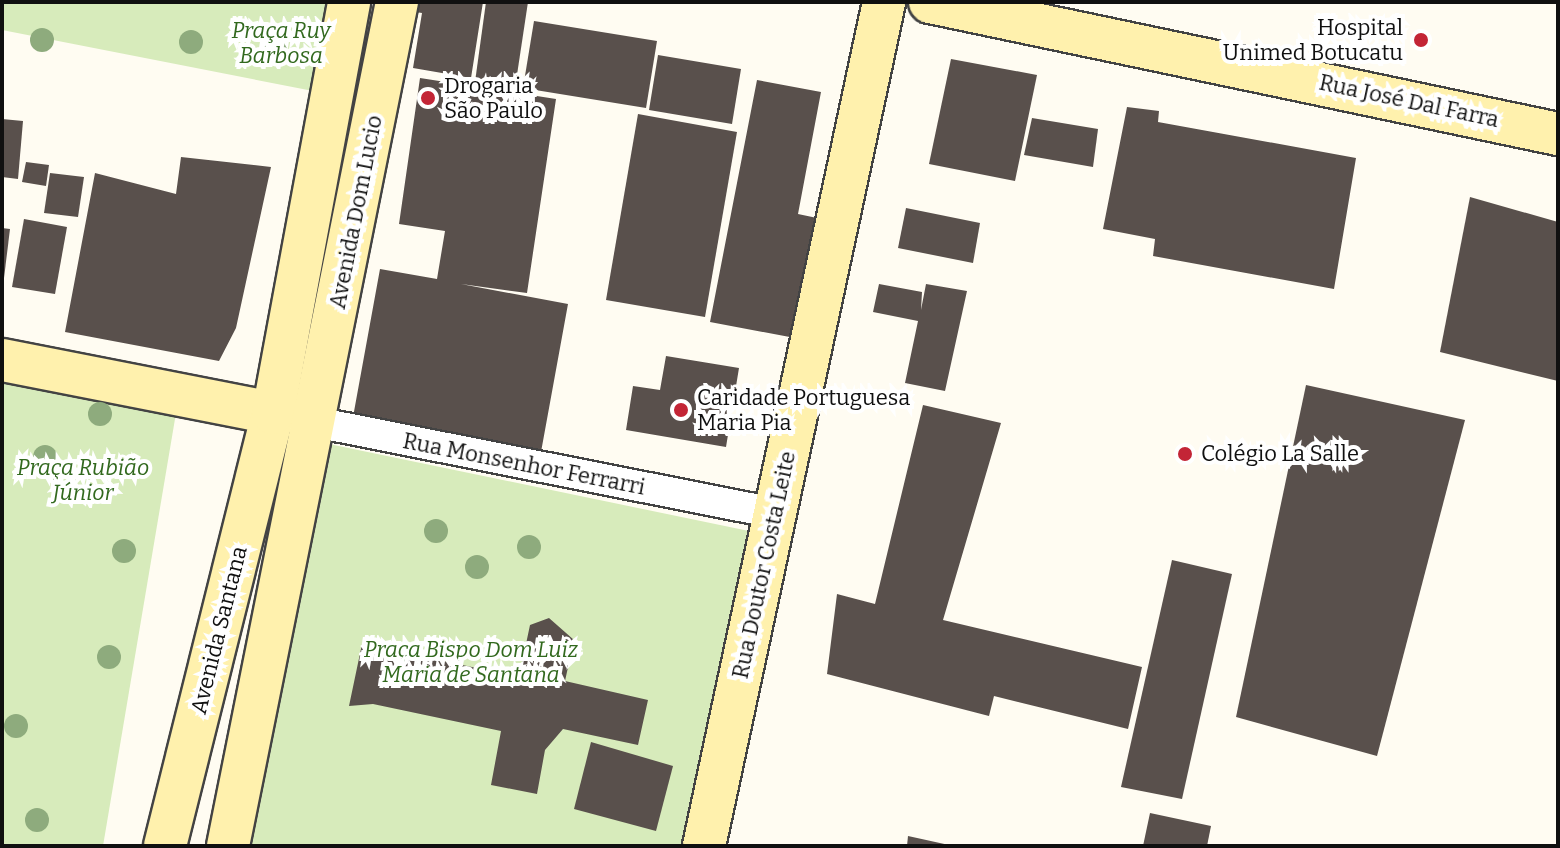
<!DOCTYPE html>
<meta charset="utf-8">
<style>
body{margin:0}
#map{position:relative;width:1560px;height:848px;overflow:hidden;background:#fffcf2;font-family:Bitter,serif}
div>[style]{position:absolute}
.green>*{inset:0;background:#d7ebbb}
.building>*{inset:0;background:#59504c}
.roads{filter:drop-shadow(2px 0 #434343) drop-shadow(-2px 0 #434343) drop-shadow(0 2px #434343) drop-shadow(0 -2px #434343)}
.street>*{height:30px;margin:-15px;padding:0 15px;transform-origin:15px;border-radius:15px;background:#fff}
.secondary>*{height:42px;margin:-21px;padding:0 21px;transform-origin:21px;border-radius:21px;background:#fff1ad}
.trees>*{width:24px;height:24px;margin:-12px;border-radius:50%;background:#8eab7d}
.dots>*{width:22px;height:22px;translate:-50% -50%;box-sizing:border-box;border:4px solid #fff;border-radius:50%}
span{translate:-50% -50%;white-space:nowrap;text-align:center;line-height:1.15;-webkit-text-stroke:8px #fff;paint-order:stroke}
.poi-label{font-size:22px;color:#101010}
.right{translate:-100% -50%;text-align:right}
.left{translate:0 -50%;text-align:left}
.park-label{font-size:22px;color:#32691e;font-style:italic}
.street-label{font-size:22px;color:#101010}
.frame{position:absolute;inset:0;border:4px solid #101010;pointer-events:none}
</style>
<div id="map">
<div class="green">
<i style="clip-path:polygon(2px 2px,331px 2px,313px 91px,2px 30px)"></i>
<i style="clip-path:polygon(2px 380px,176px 413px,103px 846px,2px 846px)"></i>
<i style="clip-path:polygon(329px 444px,749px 531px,684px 846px,243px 846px)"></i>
</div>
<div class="building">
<i style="clip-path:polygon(411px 2px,483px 2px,471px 78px,413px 68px,422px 13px,409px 11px)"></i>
<i style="clip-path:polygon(486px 2px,528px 2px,515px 88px,475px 82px)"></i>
<i style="clip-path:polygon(534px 21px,657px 41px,646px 108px,523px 88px)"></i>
<i style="clip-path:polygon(658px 55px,741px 69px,732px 124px,649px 110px)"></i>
<i style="clip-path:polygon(951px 59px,1037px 75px,1015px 181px,929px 164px)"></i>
<i style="clip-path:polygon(420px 78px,556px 99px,527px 293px,461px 284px,568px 304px,539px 463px,351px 428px,380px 269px,437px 279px,445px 231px,399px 224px)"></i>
<i style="clip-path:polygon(757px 80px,821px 92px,798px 214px,817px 218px,795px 338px,710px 322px)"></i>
<i style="clip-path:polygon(1127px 107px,1159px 111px,1158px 122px,1356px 158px,1334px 289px,1153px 256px,1155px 239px,1103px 229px)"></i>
<i style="clip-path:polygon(638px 114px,737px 132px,705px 317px,606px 300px)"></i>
<i style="clip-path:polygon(1032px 118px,1098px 129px,1093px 167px,1024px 155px)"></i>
<i style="clip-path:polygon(2px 119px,23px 121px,18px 179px,2px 177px)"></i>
<i style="clip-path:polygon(181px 157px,271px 167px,236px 328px,219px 361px,65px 332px,95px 173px,176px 194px)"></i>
<i style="clip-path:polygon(26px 162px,49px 165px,46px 186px,22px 182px)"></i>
<i style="clip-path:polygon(50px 173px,84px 177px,78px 217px,44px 213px)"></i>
<i style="clip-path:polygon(1470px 197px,1558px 222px,1558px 381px,1440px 352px)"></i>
<i style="clip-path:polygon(906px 208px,980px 223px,973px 263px,898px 248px)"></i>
<i style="clip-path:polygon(24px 219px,67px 227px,55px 294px,12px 287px)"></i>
<i style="clip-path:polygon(2px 228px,10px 229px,4px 278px,2px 278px)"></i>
<i style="clip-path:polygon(879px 284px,922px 292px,921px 310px,926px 284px,967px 291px,945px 391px,905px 383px,918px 321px,873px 312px)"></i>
<i style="clip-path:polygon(666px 356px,739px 368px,726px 447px,626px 430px,633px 386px,660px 390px)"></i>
<i style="clip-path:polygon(1306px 385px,1465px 420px,1377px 756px,1236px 717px)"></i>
<i style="clip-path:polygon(923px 405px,1001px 423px,943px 620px,1142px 667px,1128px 729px,994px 696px,989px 716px,827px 674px,837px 594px,875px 604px)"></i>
<i style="clip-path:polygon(1172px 560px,1232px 574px,1182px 799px,1121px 787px)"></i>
<i style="clip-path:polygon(549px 618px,574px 640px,565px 681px,648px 700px,638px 745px,563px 729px,545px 750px,537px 794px,491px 785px,501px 731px,373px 704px,349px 706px,362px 644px,519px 677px,530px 625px)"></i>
<i style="clip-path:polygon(591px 742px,673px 766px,656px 831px,574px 809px)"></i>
<i style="clip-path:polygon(1150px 813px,1211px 826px,1207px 846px,1143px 846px)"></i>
<i style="clip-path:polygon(908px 836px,949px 845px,949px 846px,907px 846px)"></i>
</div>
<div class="roads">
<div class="street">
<i style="left:295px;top:418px;width:489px;rotate:11.2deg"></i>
</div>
<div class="secondary">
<i style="left:930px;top:2px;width:642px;rotate:11.87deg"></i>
<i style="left:2px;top:360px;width:276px;rotate:11.1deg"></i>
<i style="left:165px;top:846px;width:446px;rotate:-76deg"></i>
<i style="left:273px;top:413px;width:418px;rotate:-79.5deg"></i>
<i style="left:228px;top:846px;width:861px;rotate:-78.68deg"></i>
<i style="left:704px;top:846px;width:863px;rotate:-77.96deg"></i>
</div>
</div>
<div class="trees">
<i style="left:42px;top:40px"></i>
<i style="left:191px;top:42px"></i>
<i style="left:276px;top:43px"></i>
<i style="left:100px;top:414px"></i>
<i style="left:45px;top:457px"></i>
<i style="left:436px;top:531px"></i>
<i style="left:529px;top:547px"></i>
<i style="left:124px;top:551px"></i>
<i style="left:477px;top:567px"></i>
<i style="left:109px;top:657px"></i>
<i style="left:16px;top:726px"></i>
<i style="left:37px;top:820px"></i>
</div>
<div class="dots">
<i style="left:1421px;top:40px;background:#c32536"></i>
<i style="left:428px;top:98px;background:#c32536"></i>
<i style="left:681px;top:410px;background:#c32536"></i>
<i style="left:1185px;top:454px;background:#c32536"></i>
</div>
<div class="poi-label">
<span class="right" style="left:1403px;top:40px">Hospital<br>Unimed Botucatu</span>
<span class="left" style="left:444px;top:98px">Drogaria<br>São Paulo</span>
<span class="left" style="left:697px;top:410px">Caridade Portuguesa<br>Maria Pia</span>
<span class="left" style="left:1201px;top:454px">Colégio La Salle</span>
</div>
<div class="park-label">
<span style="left:281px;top:43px">Praça Ruy<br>Barbosa</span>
<span style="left:83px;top:480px">Praça Rubião<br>Júnior</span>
<span style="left:471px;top:662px">Praça Bispo Dom Luiz<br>Maria de Santana</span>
</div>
<div class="street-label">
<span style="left:1409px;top:101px;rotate:12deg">Rua José Dal Farra</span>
<span style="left:356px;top:212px;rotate:-79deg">Avenida Dom Lucio</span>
<span style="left:524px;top:464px;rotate:11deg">Rua Monsenhor Ferrarri</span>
<span style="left:764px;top:565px;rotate:-78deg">Rua Doutor Costa Leite</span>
<span style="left:219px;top:630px;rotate:-76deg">Avenida Santana</span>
</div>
<div class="frame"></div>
</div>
